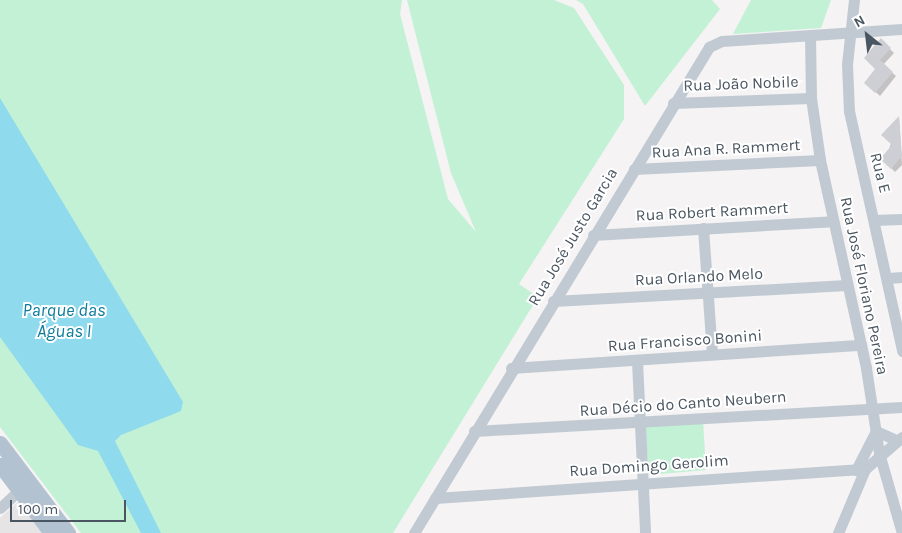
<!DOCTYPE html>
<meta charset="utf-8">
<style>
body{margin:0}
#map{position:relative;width:902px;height:533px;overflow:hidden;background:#f5f3f3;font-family:Karla,sans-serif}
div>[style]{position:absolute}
.education>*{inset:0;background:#e6e4e5}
.green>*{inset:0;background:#c3f1d5}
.water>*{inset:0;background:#90daee}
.shadow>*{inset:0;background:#0003}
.building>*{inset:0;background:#cdcfd5}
.minor>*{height:11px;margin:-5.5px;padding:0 5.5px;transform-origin:5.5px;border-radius:5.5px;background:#c1cad2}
.major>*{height:15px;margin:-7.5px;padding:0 7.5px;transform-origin:7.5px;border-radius:7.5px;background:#b3c2d1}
span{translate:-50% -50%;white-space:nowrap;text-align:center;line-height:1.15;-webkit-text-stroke:4px #fff;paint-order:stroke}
.street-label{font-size:16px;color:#4a5661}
.water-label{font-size:18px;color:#0c7c9b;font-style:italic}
.north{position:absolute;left:842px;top:10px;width:50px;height:50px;-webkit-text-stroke:4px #fff;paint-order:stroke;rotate:331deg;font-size:14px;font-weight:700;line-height:20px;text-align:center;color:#4a5661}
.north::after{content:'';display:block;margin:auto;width:18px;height:22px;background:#4a5661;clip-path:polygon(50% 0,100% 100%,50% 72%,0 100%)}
.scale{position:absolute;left:10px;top:500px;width:116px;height:22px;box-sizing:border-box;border:2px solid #4a5661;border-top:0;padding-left:6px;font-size:15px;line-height:18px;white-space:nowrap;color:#4a5661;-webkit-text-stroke:4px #fff;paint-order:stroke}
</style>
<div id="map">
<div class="education">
<i style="clip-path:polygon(20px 500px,45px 533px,0 533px,0 518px)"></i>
</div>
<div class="green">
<i style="clip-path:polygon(0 0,402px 0,400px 14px,448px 199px,476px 232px,451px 173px,407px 0,554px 0,574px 8px,624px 85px,624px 119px,519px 284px,538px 297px,393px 533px,81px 533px,0 427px)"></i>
<i style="clip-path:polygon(576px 0,712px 0,720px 9px,645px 106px,583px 4px)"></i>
<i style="clip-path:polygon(751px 0,831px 0,821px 28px,733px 34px)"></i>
<i style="clip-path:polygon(703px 421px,706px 470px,649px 475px,645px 426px)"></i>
</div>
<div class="water">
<i style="clip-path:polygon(0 98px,183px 402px,181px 411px,121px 435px,115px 441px,161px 533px,141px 533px,98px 451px,78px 445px,0 337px)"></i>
</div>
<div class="shadow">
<i style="clip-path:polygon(881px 40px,894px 53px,883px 65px,896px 76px,880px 96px,869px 86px,877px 69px)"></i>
<i style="clip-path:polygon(899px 118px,902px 165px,895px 172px,885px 162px)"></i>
</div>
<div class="building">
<i style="clip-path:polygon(881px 38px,891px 48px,880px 60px,893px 72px,875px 93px,864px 83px,875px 69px,864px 58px)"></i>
<i style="clip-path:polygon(899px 116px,902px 156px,891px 169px,880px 159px,892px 145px,881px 135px)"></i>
</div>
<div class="minor">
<i style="left:854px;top:0;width:64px;rotate:96.2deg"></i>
<i style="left:847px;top:64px;width:47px;rotate:87.6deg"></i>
<i style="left:849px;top:111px;width:246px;rotate:77.5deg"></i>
<i style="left:810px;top:35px;width:63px;rotate:89.1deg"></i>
<i style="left:811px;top:98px;width:63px;rotate:81.7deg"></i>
<i style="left:820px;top:160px;width:213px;rotate:77.5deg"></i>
<i style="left:866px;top:368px;width:86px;rotate:81.3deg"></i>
<i style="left:879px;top:453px;width:83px;rotate:74deg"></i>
<i style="left:673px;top:103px;width:138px;rotate:-2.1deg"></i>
<i style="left:634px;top:169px;width:186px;rotate:-2.8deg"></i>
<i style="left:874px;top:220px;width:28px;rotate:-2deg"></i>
<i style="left:703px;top:228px;width:126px;rotate:85.9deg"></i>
<i style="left:593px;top:235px;width:240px;rotate:-3.3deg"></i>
<i style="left:888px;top:278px;width:14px;rotate:-4deg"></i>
<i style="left:553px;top:301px;width:294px;rotate:-3.1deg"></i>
<i style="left:637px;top:361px;width:172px;rotate:87.3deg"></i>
<i style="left:511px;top:368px;width:351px;rotate:-3.8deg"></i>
<i style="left:474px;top:431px;width:429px;rotate:-3.2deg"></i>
<i style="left:856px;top:470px;width:44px;rotate:-62.9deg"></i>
<i style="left:876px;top:431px;width:22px;rotate:24deg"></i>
<i style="left:435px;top:498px;width:431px;rotate:-3.9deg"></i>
<i style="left:0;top:508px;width:26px;rotate:-43deg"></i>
<i style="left:414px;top:533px;width:569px;rotate:-58.74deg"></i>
<i style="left:709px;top:47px;width:14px;rotate:-25deg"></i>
<i style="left:722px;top:41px;width:180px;rotate:-3.8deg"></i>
<i style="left:838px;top:533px;width:69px;rotate:-67.1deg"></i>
<i style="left:865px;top:469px;width:49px;rotate:-40.9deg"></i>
</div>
<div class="major">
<i style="left:0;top:443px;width:113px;rotate:52.9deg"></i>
<i style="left:0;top:465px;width:85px;rotate:53.1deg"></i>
</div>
<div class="street-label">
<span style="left:741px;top:84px;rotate:-2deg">Rua João Nobile</span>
<span style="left:726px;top:149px;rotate:-3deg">Rua Ana R. Rammert</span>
<span style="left:880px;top:173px;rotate:76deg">Rua E</span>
<span style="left:712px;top:212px;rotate:-3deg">Rua Robert Rammert</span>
<span style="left:573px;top:237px;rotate:-59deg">Rua José Justo Garcia</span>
<span style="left:699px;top:277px;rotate:-3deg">Rua Orlando Melo</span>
<span style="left:864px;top:286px;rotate:78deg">Rua José Floriano Pereira</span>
<span style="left:685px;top:341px;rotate:-4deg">Rua Francisco Bonini</span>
<span style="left:683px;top:404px;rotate:-4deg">Rua Décio do Canto Neubern</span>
<span style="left:649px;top:466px;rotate:-4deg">Rua Domingo Gerolim</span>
</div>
<div class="water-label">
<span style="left:64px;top:321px">Parque das<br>Águas I</span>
</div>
<div class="north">N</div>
<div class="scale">100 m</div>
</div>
